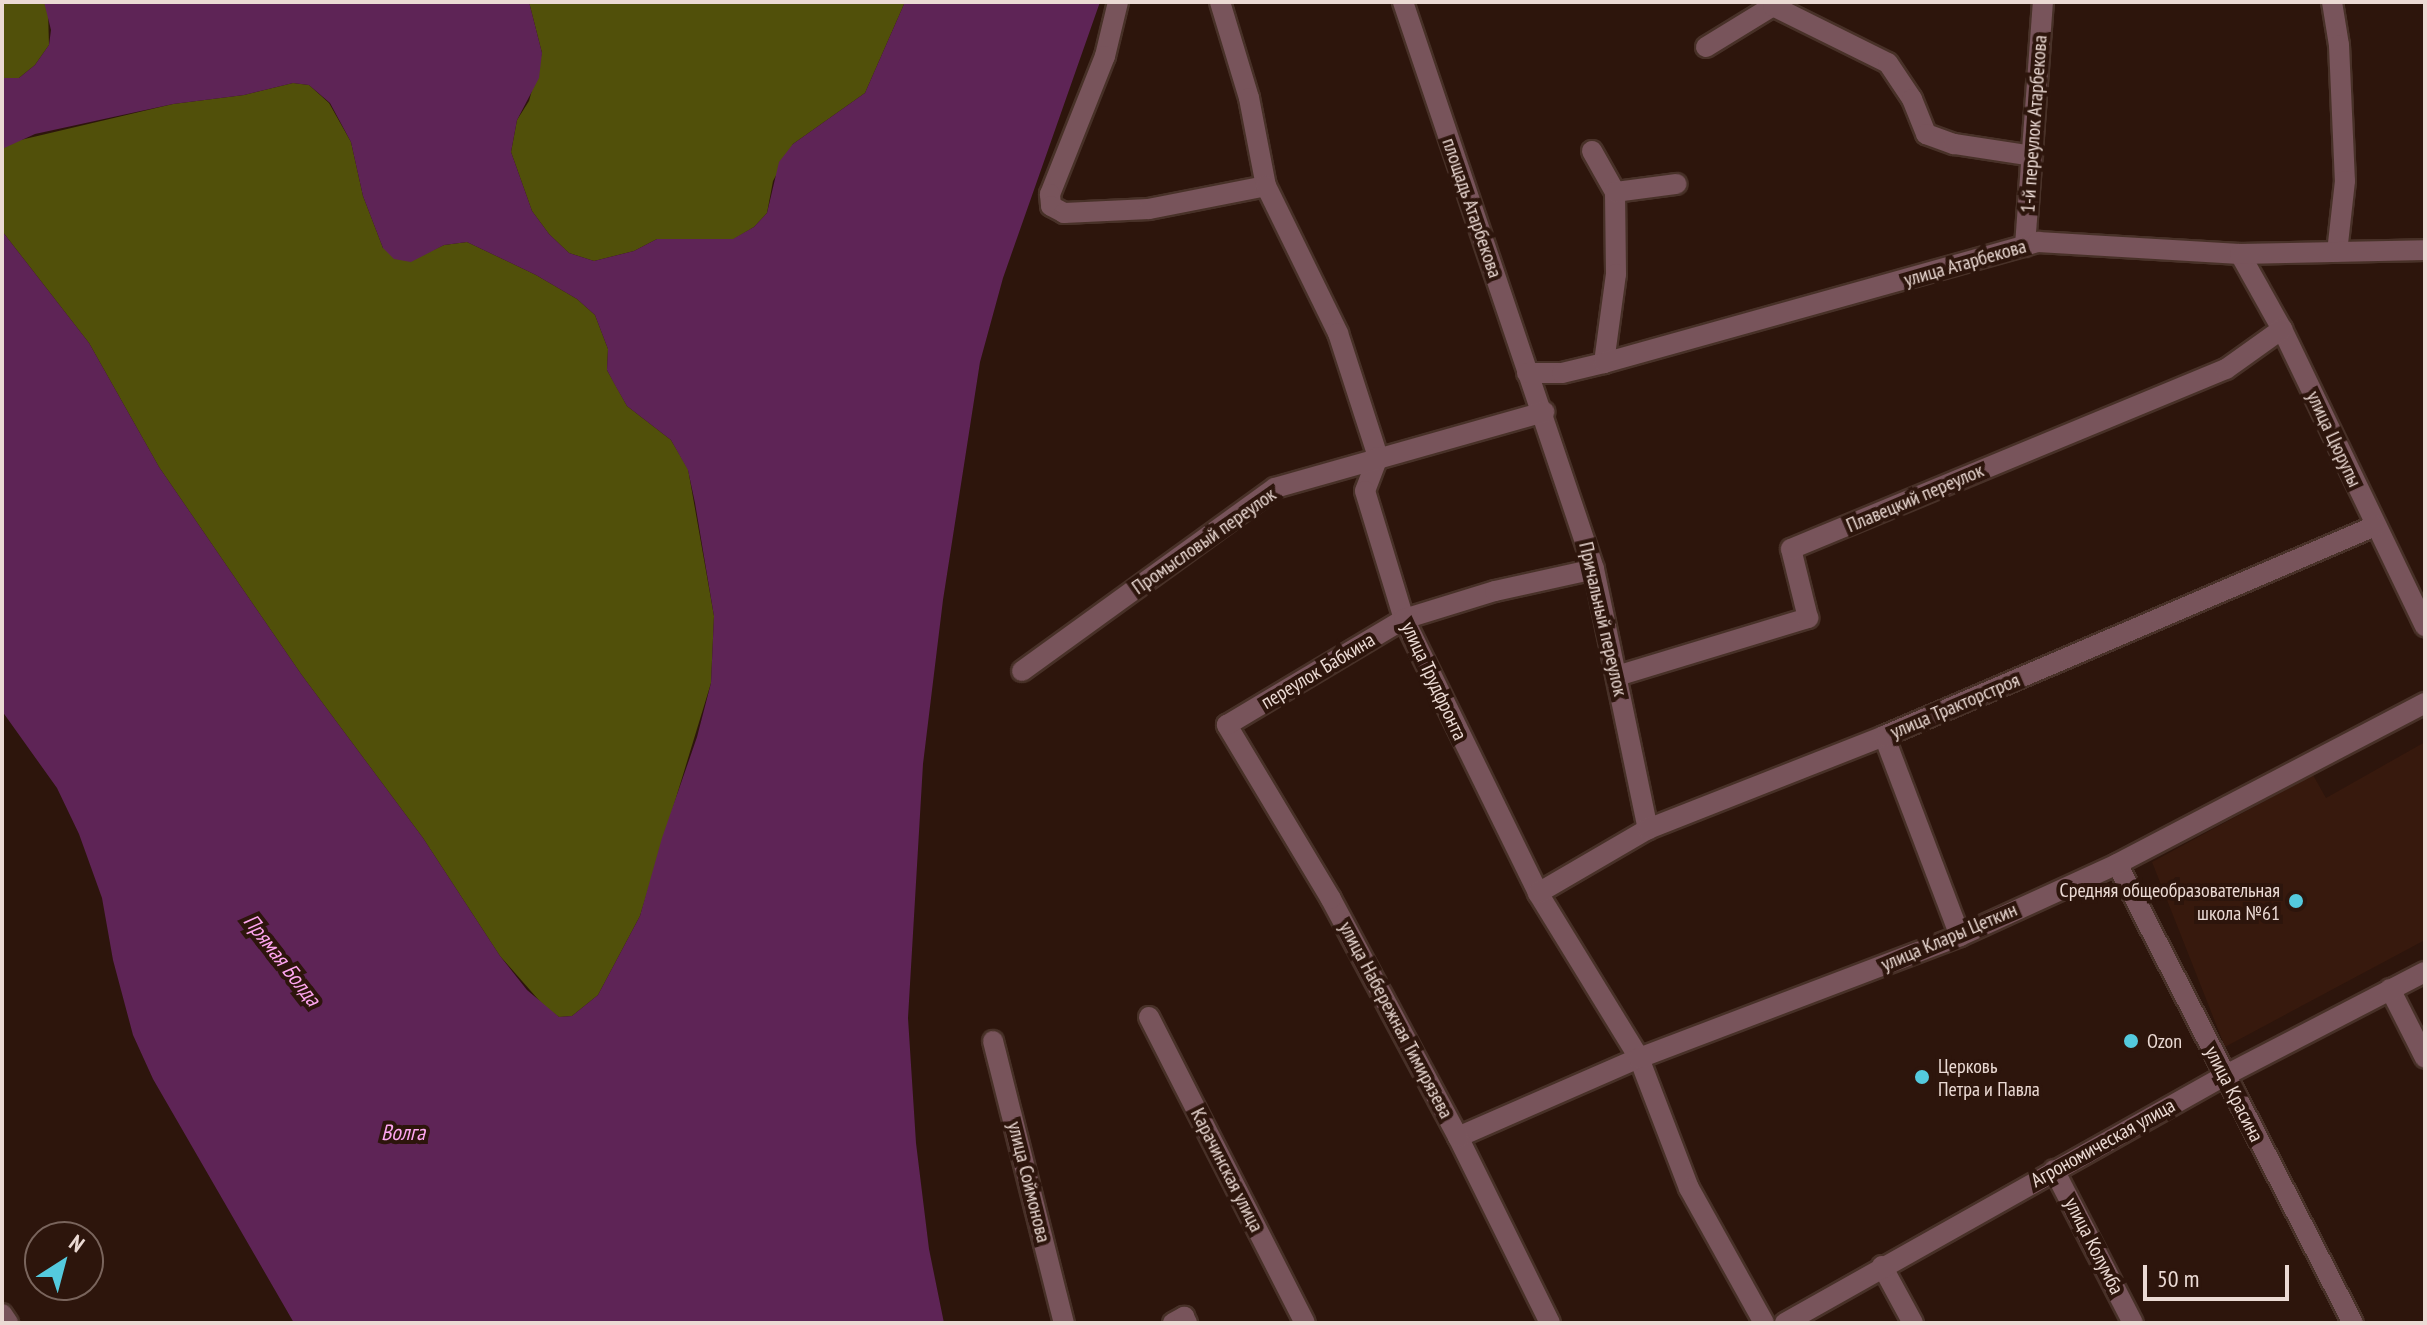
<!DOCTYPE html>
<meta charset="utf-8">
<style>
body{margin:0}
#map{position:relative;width:2427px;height:1325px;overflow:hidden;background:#2d150c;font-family:"PT Sans Narrow",sans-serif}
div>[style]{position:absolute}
.built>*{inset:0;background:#37190d}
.forest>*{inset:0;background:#51500a}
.water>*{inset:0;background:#5e2456}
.roads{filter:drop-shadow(2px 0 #483128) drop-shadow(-2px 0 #483128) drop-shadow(0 2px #483128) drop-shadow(0 -2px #483128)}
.minor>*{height:20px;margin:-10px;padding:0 10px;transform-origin:10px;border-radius:10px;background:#78545b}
.dots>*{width:22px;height:22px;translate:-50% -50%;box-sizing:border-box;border:4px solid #2d150c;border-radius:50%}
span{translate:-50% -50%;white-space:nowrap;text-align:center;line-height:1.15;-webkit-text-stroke:8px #2d150c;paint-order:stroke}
.street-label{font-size:20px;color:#ebdad4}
.poi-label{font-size:20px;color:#ebdad4}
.right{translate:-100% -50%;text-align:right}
.left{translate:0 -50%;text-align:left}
.water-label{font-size:22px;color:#fea6ef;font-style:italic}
.frame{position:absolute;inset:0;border:4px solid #ebdad4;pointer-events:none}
.north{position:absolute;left:24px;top:1221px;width:80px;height:80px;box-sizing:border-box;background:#2d150c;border:2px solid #79645c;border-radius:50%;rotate:36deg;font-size:22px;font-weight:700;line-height:32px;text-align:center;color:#ebdad4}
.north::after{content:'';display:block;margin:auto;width:28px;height:36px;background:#54cade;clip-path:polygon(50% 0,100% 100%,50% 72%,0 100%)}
.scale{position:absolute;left:2143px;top:1265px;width:146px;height:36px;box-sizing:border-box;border:4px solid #ebdad4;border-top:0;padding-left:10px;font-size:24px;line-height:28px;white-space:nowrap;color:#ebdad4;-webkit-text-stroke:6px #2d150c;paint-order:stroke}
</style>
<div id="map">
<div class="built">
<i style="clip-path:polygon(2425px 742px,2425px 940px,2225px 1047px,2152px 862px,2313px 775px,2326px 798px)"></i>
</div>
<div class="forest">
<i style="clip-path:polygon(2px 2px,44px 2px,48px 11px,49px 45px,35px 65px,19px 78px,2px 78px)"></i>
<i style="clip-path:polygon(529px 2px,905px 2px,865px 93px,793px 144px,773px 181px,767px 213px,754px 227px,734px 239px,657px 239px,634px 251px,594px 261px,569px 253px,549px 234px,532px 211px,511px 152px,517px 120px,529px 101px,542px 53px)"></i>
<i style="clip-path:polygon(293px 83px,309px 85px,329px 103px,351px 142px,363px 196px,383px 248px,429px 252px,444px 245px,467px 242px,536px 275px,577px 299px,595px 315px,608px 349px,607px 370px,627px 406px,671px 440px,688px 469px,714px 616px,711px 683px,640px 916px,598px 995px,572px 1016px,559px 1017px,544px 1006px,500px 956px,423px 838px,301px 674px,159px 467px,89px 343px,2px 231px,2px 149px,12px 142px,173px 104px,244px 95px)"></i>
</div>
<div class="water">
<i style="clip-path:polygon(44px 2px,529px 2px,542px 53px,539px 78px,517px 120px,511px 152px,532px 211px,549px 234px,569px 253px,594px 261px,634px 251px,657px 239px,733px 239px,754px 227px,767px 213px,779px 162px,793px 144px,865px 93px,905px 2px,1100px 2px,1003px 278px,980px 362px,943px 600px,923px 764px,908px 1018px,916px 1143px,929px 1249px,944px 1323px,294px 1323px,153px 1079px,133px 1035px,113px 960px,102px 898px,79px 834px,57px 788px,2px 711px,2px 231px,89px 343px,159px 467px,301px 674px,423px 838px,500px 956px,527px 990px,559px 1017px,572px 1016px,598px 995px,640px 916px,662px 838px,697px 737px,711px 683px,714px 616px,695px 503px,688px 470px,671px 440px,627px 406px,615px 385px,607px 370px,608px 349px,595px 315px,577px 299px,536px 275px,467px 242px,444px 245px,411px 262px,394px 259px,383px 248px,363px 196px,351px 142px,330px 103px,309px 85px,293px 83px,244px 95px,173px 104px,35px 134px,2px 149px,2px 78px,19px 78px,35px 65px,49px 45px,51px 30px)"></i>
</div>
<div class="roads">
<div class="minor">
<i style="left:1118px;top:2px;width:56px;rotate:103.5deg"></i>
<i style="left:1105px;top:56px;width:149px;rotate:111.7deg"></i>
<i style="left:1050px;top:194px;width:12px;rotate:85deg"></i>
<i style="left:1051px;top:206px;width:15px;rotate:28deg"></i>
<i style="left:1064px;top:213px;width:85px;rotate:-2.7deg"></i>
<i style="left:1149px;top:209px;width:119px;rotate:-11.1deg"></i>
<i style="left:1220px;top:2px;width:100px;rotate:73.2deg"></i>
<i style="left:1249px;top:98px;width:90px;rotate:79.1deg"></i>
<i style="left:1266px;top:186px;width:164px;rotate:63.9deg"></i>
<i style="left:1338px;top:333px;width:130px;rotate:72.1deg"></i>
<i style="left:1378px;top:457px;width:36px;rotate:111deg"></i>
<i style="left:1365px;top:491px;width:134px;rotate:73.1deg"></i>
<i style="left:1404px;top:619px;width:305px;rotate:63.9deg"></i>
<i style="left:1538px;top:893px;width:193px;rotate:58.5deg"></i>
<i style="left:1639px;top:1058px;width:139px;rotate:69deg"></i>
<i style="left:1689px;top:1188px;width:154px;rotate:60.9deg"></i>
<i style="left:1403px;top:2px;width:598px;rotate:71.38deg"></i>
<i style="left:1594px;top:569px;width:266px;rotate:78.3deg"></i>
<i style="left:2332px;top:2px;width:44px;rotate:80.8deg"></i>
<i style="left:2339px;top:45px;width:136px;rotate:87.5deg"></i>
<i style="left:2345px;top:181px;width:71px;rotate:96.4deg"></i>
<i style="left:1706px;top:47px;width:79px;rotate:-31.5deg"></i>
<i style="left:1773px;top:6px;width:128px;rotate:26.4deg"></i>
<i style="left:1888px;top:63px;width:43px;rotate:56.3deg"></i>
<i style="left:1912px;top:99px;width:38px;rotate:68deg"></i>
<i style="left:1926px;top:134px;width:30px;rotate:20deg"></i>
<i style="left:1954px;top:144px;width:79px;rotate:8.7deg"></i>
<i style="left:1592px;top:151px;width:47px;rotate:60.7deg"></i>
<i style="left:1615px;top:192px;width:82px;rotate:89.3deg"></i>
<i style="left:1616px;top:274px;width:90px;rotate:97.7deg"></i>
<i style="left:1615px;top:192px;width:62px;rotate:-7.5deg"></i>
<i style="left:2025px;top:246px;width:245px;rotate:-85.8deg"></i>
<i style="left:2240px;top:254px;width:86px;rotate:60.8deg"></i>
<i style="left:2282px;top:329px;width:330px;rotate:64.3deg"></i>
<i style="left:1527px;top:373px;width:35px"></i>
<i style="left:1562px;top:373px;width:43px;rotate:-13.4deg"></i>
<i style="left:1604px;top:363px;width:451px;rotate:-15.6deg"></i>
<i style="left:2038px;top:242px;width:202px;rotate:3.4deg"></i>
<i style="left:2240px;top:254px;width:185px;rotate:-1.2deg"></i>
<i style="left:1022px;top:671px;width:312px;rotate:-35.9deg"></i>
<i style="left:1275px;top:488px;width:280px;rotate:-15.8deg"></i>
<i style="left:1617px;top:676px;width:200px;rotate:-16.9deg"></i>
<i style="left:1808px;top:618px;width:71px;rotate:-103.8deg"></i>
<i style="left:1791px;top:549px;width:471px;rotate:-22.5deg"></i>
<i style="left:2226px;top:369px;width:69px;rotate:-35.5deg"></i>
<i style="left:1884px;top:736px;width:214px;rotate:69.2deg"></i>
<i style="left:2117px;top:864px;width:516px;rotate:62.79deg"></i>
<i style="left:1538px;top:893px;width:127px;rotate:-30.2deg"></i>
<i style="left:1648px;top:829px;width:254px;rotate:-21.5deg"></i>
<i style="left:1884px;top:736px;width:534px;rotate:-23.16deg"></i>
<i style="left:2390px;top:989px;width:77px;rotate:63.1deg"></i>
<i style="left:1149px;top:1017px;width:343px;rotate:63deg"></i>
<i style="left:993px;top:1041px;width:291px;rotate:75.9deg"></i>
<i style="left:1458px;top:1137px;width:197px;rotate:-23.6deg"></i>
<i style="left:1639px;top:1058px;width:343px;rotate:-20.8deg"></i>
<i style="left:1960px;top:936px;width:173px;rotate:-24.6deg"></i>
<i style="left:2117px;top:864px;width:348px;rotate:-27.6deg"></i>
<i style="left:2054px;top:1170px;width:172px;rotate:62.7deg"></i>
<i style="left:1882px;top:1266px;width:65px;rotate:61.5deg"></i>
<i style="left:2px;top:1314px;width:11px;rotate:56deg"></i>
<i style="left:1173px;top:1323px;width:13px;rotate:-29deg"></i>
<i style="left:1184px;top:1317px;width:7px;rotate:63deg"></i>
<i style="left:1550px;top:1323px;width:208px;rotate:-116.3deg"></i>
<i style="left:1458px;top:1137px;width:270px;rotate:-118.1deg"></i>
<i style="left:1331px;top:899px;width:203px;rotate:-120.9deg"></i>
<i style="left:1227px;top:725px;width:206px;rotate:-30.9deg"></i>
<i style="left:1404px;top:619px;width:95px;rotate:-17.1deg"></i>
<i style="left:1495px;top:591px;width:101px;rotate:-12.5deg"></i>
<i style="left:1785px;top:1323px;width:504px;rotate:-29.36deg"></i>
<i style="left:2224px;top:1076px;width:226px;rotate:-27.4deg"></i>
</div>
</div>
<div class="dots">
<i style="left:2296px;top:901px;background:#54cade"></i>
<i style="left:2131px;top:1041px;background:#54cade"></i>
<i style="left:1922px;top:1077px;background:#54cade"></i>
</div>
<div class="street-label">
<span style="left:2034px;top:124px;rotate:-86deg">1-й переулок Атарбекова</span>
<span style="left:1472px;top:208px;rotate:71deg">площадь Атарбекова</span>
<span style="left:1965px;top:263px;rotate:-16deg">улица Атарбекова</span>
<span style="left:2334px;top:439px;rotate:65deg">улица Цюрупы</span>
<span style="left:1915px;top:498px;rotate:-23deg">Плавецкий переулок</span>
<span style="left:1204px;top:541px;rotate:-35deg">Промысловый переулок</span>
<span style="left:1603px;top:619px;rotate:77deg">Причальный переулок</span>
<span style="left:1318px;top:671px;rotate:-31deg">переулок Бабкина</span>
<span style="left:1434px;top:681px;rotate:65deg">улица Трудфронта</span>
<span style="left:1955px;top:706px;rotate:-23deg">улица Тракторстроя</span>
<span style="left:1949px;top:937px;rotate:-23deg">улица Клары Цеткин</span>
<span style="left:1396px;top:1020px;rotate:62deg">улица Набережная Тимирязева</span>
<span style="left:2234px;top:1094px;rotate:63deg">улица Красина</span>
<span style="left:2103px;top:1143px;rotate:-29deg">Агрономическая улица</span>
<span style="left:1227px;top:1170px;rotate:63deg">Карачинская улица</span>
<span style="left:1029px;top:1182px;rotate:76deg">улица Соймонова</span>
<span style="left:2094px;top:1246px;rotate:63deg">улица Колумба</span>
</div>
<div class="poi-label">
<span class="right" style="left:2280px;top:902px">Средняя общеобразовательная<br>школа №61</span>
<span class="left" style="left:2147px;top:1041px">Ozon</span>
<span class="left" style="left:1938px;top:1078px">Церковь<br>Петра и Павла</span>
</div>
<div class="water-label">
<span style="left:282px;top:960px;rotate:52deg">Прямая Болда</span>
<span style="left:403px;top:1133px">Волга</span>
</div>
<div class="frame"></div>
<div class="north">N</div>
<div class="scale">50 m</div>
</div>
